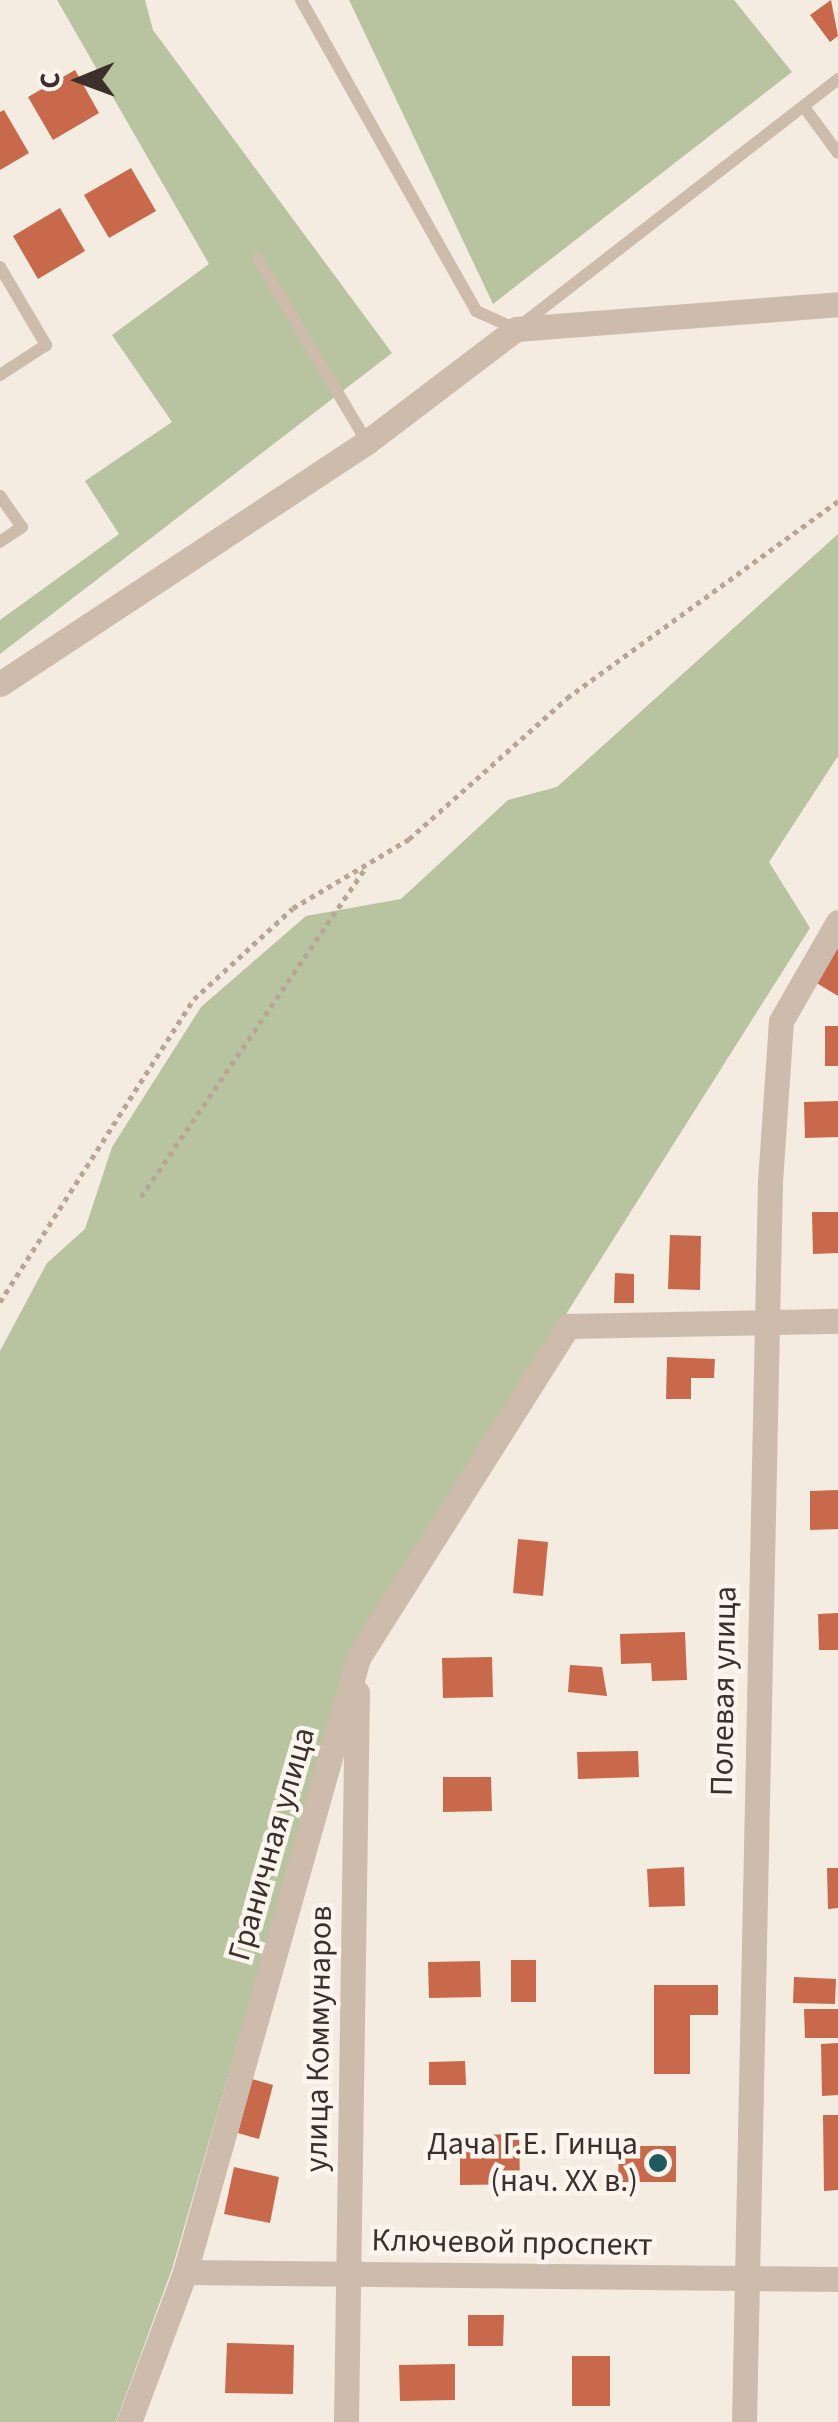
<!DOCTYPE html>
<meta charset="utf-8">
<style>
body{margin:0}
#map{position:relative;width:838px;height:2422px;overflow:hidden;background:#f4ebe1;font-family:"Source Sans 3",sans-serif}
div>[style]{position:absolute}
.green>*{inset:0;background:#b8c4a0}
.building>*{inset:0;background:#c8694b}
.path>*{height:5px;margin-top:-2.5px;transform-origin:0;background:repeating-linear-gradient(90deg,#b9a596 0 5px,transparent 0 10px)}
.service>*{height:12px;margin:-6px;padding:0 6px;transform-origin:6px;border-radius:6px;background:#cdbbac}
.minor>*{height:25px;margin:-12.5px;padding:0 12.5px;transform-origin:12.5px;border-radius:12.5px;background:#cdbbac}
.dots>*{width:28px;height:28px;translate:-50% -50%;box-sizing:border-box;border:5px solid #fbf5ee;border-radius:50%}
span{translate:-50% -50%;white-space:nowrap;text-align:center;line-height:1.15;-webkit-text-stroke:9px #fbf5ee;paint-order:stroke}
.street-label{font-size:32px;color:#3b302b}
.poi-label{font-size:32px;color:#3b302b}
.right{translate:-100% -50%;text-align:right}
.north{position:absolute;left:30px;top:30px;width:100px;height:100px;-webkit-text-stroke:8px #fbf5ee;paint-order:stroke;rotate:269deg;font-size:28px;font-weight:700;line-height:40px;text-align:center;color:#3b302b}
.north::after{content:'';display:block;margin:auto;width:35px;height:45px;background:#3b302b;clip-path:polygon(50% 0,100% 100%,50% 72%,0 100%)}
</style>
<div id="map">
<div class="green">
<i style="clip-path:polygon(57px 0,145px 0,153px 30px,392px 353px,0 654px,0 620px,119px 534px,85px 481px,172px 422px,112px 335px,209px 264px)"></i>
<i style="clip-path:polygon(349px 0,734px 0,792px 72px,493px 304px)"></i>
<i style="clip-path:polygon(838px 534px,838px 756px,769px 862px,810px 928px,350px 1656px,172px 2269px,116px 2422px,0 2422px,0 1351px,47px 1263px,85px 1229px,112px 1147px,201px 1007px,306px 916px,401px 899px,508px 800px,557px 787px)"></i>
</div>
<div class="building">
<i style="clip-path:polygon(831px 0,838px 36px,830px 42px,810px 15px)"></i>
<i style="clip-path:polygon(75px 70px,99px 113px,53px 140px,28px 97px)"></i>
<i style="clip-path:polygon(4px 110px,29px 153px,0 170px,0 112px)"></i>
<i style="clip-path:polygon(131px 168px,156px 211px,109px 238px,84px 195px)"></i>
<i style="clip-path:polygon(60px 208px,85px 251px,38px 279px,13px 236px)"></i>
<i style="clip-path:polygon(838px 945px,838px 996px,815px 982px)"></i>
<i style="clip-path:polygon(825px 1026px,838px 1026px,838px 1066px,825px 1066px)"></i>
<i style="clip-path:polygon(838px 1101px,838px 1137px,805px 1138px,804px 1102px)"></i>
<i style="clip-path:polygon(812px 1212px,838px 1212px,838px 1253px,813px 1254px)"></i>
<i style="clip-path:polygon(670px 1235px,701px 1236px,700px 1290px,668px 1289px)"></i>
<i style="clip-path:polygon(615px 1273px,634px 1274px,634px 1303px,614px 1303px)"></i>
<i style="clip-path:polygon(667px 1357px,715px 1359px,714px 1378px,691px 1378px,691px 1399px,666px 1399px)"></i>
<i style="clip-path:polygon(838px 1490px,838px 1529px,810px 1530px,810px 1491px)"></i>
<i style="clip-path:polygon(518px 1539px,548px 1542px,543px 1596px,513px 1593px)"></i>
<i style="clip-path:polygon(838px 1613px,838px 1650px,819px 1650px,818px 1614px)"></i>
<i style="clip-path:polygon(685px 1632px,687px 1680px,652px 1681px,651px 1663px,621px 1664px,620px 1634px)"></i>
<i style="clip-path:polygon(492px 1657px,493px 1697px,443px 1698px,442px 1658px)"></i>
<i style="clip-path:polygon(570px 1665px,602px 1667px,607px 1696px,568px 1692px)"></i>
<i style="clip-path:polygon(638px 1751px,639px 1777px,578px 1779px,577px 1752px)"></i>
<i style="clip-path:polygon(443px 1777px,491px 1777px,492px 1811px,443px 1812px)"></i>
<i style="clip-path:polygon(684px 1867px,685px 1906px,649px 1907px,647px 1869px)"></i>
<i style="clip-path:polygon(827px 1868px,838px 1868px,838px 1908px,828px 1909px)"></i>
<i style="clip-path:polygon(511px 1960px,536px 1960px,536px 2002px,511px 2002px)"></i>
<i style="clip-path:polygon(480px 1961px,481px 1997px,429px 1998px,428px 1962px)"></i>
<i style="clip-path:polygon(794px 1977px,836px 1979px,835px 2004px,793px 2003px)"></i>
<i style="clip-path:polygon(654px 1985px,718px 1985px,718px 2015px,690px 2015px,690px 2074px,654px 2074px)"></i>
<i style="clip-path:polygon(804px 2009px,838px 2009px,838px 2038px,805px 2038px)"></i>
<i style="clip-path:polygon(838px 2043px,838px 2095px,822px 2096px,821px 2044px)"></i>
<i style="clip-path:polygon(465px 2061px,466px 2085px,429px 2085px,429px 2062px)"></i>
<i style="clip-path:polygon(252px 2079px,273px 2085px,259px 2139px,238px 2133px)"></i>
<i style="clip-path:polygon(823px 2115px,838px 2115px,838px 2190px,824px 2191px)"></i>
<i style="clip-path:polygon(519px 2134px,520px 2184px,460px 2185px,460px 2135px)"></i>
<i style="clip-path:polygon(619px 2146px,676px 2146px,676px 2182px,618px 2182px)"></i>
<i style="clip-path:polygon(234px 2167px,279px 2177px,270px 2223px,224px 2214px)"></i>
<i style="clip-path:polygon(468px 2315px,504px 2315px,503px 2346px,468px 2346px)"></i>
<i style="clip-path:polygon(227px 2343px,294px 2345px,293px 2394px,225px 2393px)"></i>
<i style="clip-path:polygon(572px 2356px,610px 2356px,610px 2406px,572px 2406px)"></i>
<i style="clip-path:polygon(455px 2364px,455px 2400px,400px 2401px,399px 2365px)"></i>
</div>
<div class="path">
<i style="left:141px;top:1197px;width:396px;rotate:-55.7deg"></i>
<i style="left:0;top:1302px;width:360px;rotate:-57.4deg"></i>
<i style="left:194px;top:999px;width:134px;rotate:-42.6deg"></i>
<i style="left:293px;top:908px;width:135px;rotate:-30.7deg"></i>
<i style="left:409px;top:839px;width:212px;rotate:-41.7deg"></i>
<i style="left:567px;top:698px;width:335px;rotate:-36deg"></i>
</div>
<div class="service">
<i style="left:301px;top:0;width:357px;rotate:60.6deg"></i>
<i style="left:476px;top:311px;width:44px;rotate:24.2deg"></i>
<i style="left:516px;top:329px;width:408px;rotate:-37.8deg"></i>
<i style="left:804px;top:107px;width:57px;rotate:53.5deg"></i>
<i style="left:258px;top:259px;width:213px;rotate:59.2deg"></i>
<i style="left:0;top:267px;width:91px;rotate:59.5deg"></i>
<i style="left:46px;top:345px;width:55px;rotate:146.9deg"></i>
<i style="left:0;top:496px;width:38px;rotate:55deg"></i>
<i style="left:22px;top:527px;width:27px;rotate:146deg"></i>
</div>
<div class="minor">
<i style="left:0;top:684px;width:440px;rotate:-33.4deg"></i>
<i style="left:367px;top:442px;width:187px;rotate:-37.2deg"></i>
<i style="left:516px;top:329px;width:323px;rotate:-4.4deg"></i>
<i style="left:185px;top:2272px;width:653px;rotate:0.61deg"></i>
<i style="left:129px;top:2422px;width:160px;rotate:-69.5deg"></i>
<i style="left:185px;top:2272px;width:638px;rotate:-74.26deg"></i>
<i style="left:358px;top:1658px;width:393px;rotate:-57.7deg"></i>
<i style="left:568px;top:1326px;width:270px;rotate:-1.1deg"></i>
<i style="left:346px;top:2422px;width:730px;rotate:-89.14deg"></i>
<i style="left:744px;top:2422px;width:1240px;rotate:-88.8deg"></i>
<i style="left:770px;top:1182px;width:161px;rotate:-86.1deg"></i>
<i style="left:781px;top:1021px;width:114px;rotate:-60.1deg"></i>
</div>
<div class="dots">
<i style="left:658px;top:2163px;background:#1f5a5e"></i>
</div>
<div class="street-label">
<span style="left:724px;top:1691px;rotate:-89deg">Полевая улица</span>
<span style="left:272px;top:1844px;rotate:-74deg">Граничная улица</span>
<span style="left:319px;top:2039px;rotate:-89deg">улица Коммунаров</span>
<span style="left:512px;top:2243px;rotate:1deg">Ключевой проспект</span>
</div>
<div class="poi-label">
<span class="right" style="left:638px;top:2163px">Дача Г.Е. Гинца<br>(нач. XX в.)</span>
</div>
<div class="north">С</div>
</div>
